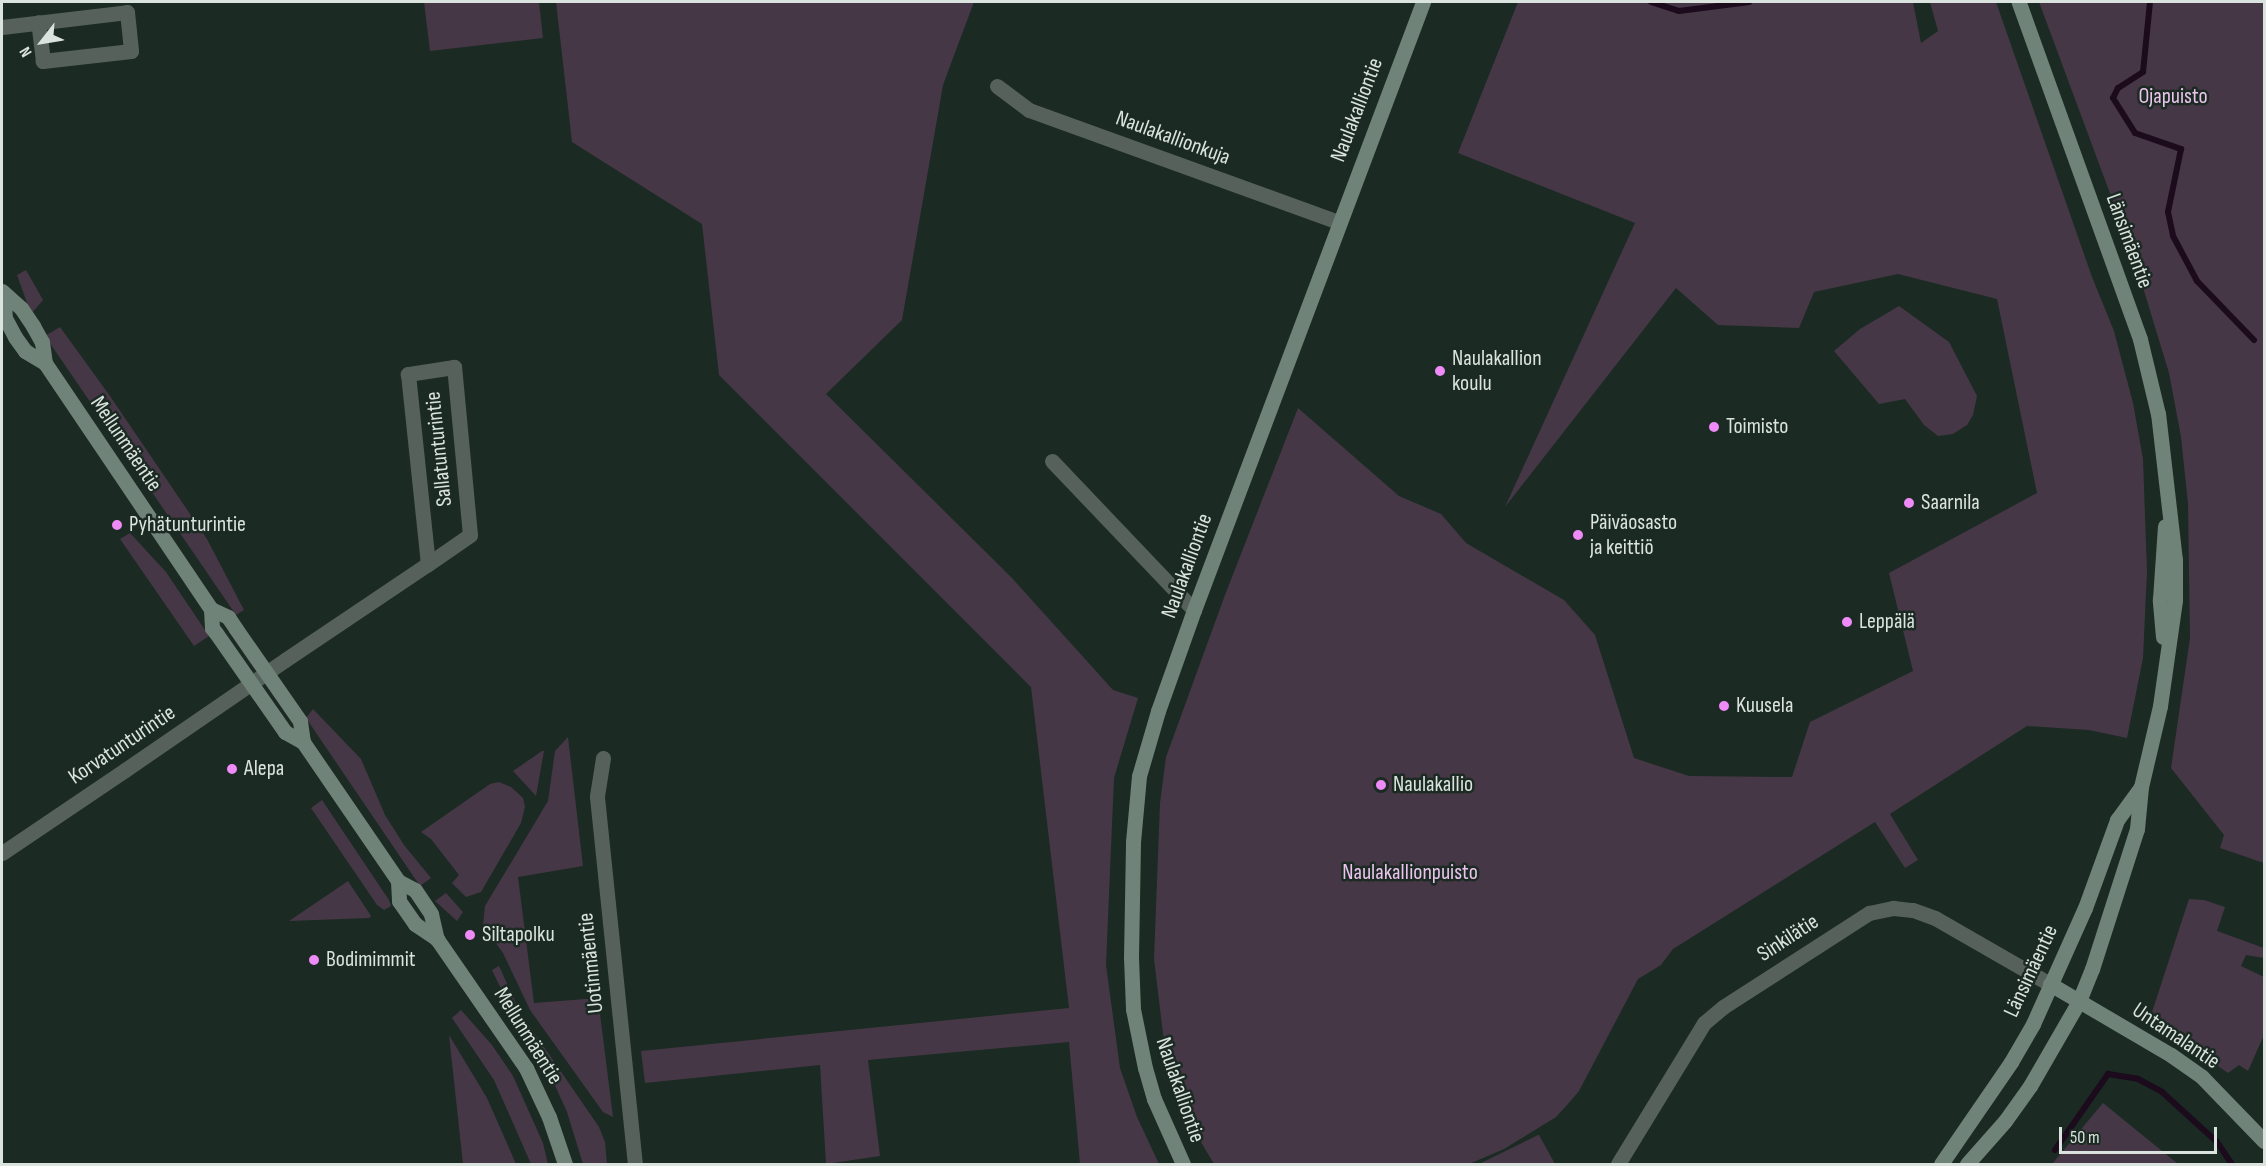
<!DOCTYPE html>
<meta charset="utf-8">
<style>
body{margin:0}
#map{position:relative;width:2266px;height:1166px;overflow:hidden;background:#1b2a22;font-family:"Sofia Sans Condensed",sans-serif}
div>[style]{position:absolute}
.green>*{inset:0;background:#463746}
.stream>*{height:6px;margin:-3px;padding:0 3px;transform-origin:3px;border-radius:3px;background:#1b0b1c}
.street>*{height:15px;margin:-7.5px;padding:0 7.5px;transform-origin:7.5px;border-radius:7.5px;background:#55615a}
.secondary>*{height:15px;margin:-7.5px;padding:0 7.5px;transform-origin:7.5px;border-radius:7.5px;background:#6f8378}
.dots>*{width:16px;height:16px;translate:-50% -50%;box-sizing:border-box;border:3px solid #1b2a22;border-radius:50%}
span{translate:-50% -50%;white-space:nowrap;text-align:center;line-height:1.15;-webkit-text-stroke:5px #1b2a22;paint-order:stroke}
.park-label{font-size:22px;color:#ebc3ed}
.street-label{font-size:22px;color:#dae3de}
.poi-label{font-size:22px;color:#dae3de}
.left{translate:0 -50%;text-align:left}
.frame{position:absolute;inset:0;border:3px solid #dae3de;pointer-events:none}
.north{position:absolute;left:12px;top:12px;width:60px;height:60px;-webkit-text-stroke:4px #1b2a22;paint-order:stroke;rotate:239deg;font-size:16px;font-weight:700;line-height:24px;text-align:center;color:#dae3de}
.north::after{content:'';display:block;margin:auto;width:21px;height:27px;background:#dae3de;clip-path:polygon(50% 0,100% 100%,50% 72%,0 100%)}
.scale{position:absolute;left:2059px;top:1127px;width:158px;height:27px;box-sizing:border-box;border:3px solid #dae3de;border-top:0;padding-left:8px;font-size:18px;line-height:21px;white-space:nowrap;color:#dae3de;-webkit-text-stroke:4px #1b2a22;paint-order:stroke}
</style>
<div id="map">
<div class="green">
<i style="clip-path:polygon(424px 2px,539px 2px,543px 38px,430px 51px)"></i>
<i style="clip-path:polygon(556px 2px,974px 2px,943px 85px,902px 320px,826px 394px,1011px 577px,1113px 690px,1138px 698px,1114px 778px,1106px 965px,1120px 1068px,1137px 1117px,1159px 1164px,1080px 1164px,1069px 1042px,868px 1060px,880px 1156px,826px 1164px,820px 1065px,645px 1083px,641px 1051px,1069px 1008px,1031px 687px,719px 375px,702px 224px,572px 142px)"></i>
<i style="clip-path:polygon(1518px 2px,1913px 2px,1921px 43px,1938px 31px,1930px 2px,1996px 2px,2092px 277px,2114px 331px,2133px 403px,2143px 459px,2147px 571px,2143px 658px,2127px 738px,2089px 730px,2027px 726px,1890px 814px,1918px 860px,1905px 868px,1875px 822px,1673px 949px,1661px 965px,1638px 979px,1579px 1091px,1568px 1104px,1556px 1117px,1504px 1149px,1469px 1164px,1214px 1164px,1186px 1117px,1165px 1050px,1154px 959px,1160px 803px,1166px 757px,1225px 595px,1298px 408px,1399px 496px,1441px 514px,1466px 543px,1564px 600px,1595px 635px,1634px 758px,1689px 776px,1792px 777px,1810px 722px,1913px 671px,1889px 573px,2037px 493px,1997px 299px,1898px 274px,1814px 292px,1799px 328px,1718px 325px,1676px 288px,1505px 507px,1635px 223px,1458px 153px)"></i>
<i style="clip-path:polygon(2039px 2px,2264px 2px,2264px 863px,2220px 848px,2224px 835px,2171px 768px,2190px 638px,2188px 504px,2181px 437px,2169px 373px,2134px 258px)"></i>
<i style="clip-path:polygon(26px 270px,43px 300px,31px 314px,17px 275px)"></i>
<i style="clip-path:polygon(1899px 306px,1949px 342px,1977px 396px,1973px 415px,1967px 425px,1953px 434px,1938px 436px,1924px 425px,1905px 399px,1879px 404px,1834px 351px,1860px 329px)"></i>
<i style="clip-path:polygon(60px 327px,110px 396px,207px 539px,244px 610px,236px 615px,45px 336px)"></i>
<i style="clip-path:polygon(130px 533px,166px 572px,209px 636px,194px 646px,120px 539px)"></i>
<i style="clip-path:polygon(313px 709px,361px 759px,385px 815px,404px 845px,431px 878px,420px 886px,306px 718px)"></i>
<i style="clip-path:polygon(568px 737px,583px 866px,518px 877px,534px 1003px,598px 998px,613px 1117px,603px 1112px,530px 1010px,503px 953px,483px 925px,485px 906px,548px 801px,555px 751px)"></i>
<i style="clip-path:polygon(542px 751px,544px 751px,536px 796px,513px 771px)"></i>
<i style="clip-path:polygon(499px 782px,511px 787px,523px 798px,525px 807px,521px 823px,481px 892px,466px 897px,452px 883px,459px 875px,431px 839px,421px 832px,490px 784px)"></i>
<i style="clip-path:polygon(322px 800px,389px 900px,391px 906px,384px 910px,377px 905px,311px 808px)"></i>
<i style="clip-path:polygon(348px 881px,371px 916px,369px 918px,289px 921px)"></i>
<i style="clip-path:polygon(446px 893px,463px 912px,457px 921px,435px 901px)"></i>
<i style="clip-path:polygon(2189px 899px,2204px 900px,2225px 907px,2217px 931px,2264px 948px,2264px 958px,2246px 955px,2241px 966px,2264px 977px,2264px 1035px,2248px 1071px,2239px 1065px,2228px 1073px,2154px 1021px,2152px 1012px)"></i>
<i style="clip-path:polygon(499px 966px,520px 1012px,599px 1127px,605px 1142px,607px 1164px,583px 1164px,567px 1112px,553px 1081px,518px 1024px,492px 970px)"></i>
<i style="clip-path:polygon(461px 1010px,492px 1045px,513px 1076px,543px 1143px,548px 1164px,531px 1164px,494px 1080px,452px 1018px)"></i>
<i style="clip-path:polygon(449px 1035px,487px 1098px,516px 1164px,463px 1164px)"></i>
<i style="clip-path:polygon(2103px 1103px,2178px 1164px,2052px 1164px)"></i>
<i style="clip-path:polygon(1539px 1135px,1555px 1164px,1479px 1164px,1538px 1135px)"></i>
</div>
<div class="stream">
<i style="left:1651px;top:2px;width:29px;rotate:18deg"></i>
<i style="left:1679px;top:11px;width:71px;rotate:-7.3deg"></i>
<i style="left:2150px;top:2px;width:70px;rotate:95.7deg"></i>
<i style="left:2143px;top:72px;width:30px;rotate:147deg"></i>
<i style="left:2118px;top:88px;width:11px;rotate:117deg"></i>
<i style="left:2113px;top:98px;width:41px;rotate:57.8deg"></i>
<i style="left:2135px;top:133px;width:49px;rotate:19.2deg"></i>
<i style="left:2181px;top:149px;width:64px;rotate:101.7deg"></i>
<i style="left:2168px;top:212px;width:25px;rotate:78deg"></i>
<i style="left:2173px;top:236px;width:51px;rotate:61.9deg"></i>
<i style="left:2197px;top:281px;width:82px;rotate:46deg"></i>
<i style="left:2055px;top:1150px;width:93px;rotate:-55.1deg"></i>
<i style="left:2108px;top:1074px;width:30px;rotate:9deg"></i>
<i style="left:2138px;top:1079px;width:27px;rotate:28deg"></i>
<i style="left:2162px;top:1092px;width:74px;rotate:42.3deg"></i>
<i style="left:2217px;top:1142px;width:27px;rotate:56deg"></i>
</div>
<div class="street">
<i style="left:2px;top:27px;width:126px;rotate:-6.8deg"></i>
<i style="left:127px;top:12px;width:39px;rotate:84deg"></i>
<i style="left:131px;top:51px;width:89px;rotate:173.5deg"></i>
<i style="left:43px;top:61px;width:39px;rotate:-97deg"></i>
<i style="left:997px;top:86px;width:40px;rotate:37deg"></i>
<i style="left:1029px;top:110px;width:329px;rotate:19.9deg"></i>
<i style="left:1052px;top:461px;width:206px;rotate:46.4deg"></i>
<i style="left:603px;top:758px;width:39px;rotate:99deg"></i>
<i style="left:597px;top:797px;width:369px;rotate:84.1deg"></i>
<i style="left:2px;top:853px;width:148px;rotate:-34deg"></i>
<i style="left:125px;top:770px;width:194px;rotate:-34.5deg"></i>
<i style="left:285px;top:660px;width:172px;rotate:-33.9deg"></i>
<i style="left:428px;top:564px;width:51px;rotate:-34.6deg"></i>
<i style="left:470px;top:535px;width:169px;rotate:-95.4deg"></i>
<i style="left:454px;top:367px;width:47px;rotate:171.3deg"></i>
<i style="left:408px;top:374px;width:191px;rotate:84deg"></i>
<i style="left:1618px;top:1164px;width:165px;rotate:-58.6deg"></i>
<i style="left:1704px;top:1023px;width:25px;rotate:-40deg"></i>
<i style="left:1723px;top:1007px;width:174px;rotate:-32.8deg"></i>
<i style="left:1869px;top:913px;width:25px;rotate:-12deg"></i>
<i style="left:1893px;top:908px;width:20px;rotate:6deg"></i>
<i style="left:1913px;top:910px;width:23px;rotate:20deg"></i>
<i style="left:1935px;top:918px;width:133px;rotate:29.9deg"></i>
</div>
<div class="secondary">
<i style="left:2px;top:291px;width:25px;rotate:42deg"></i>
<i style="left:21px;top:308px;width:22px;rotate:56deg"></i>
<i style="left:33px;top:326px;width:18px;rotate:61deg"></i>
<i style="left:42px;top:342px;width:21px;rotate:82deg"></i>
<i style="left:4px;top:295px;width:23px;rotate:88deg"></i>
<i style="left:5px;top:318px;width:21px;rotate:62deg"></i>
<i style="left:15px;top:337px;width:17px;rotate:54deg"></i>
<i style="left:25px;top:351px;width:23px;rotate:31deg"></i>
<i style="left:45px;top:363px;width:297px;rotate:56deg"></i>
<i style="left:211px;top:609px;width:19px;rotate:25deg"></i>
<i style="left:228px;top:617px;width:14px;rotate:56deg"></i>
<i style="left:236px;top:629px;width:112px;rotate:55.2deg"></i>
<i style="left:300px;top:721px;width:21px;rotate:82deg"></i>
<i style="left:303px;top:742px;width:168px;rotate:55.6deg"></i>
<i style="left:398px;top:881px;width:19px;rotate:28deg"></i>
<i style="left:415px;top:890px;width:29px;rotate:56deg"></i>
<i style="left:431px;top:914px;width:26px;rotate:77deg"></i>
<i style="left:211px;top:609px;width:19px;rotate:87deg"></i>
<i style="left:212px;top:628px;width:6px;rotate:51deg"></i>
<i style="left:216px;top:633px;width:121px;rotate:55.1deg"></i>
<i style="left:285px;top:732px;width:21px;rotate:29deg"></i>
<i style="left:2163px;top:637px;width:38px;rotate:-95deg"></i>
<i style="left:2160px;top:599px;width:73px;rotate:-86.1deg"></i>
<i style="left:398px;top:881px;width:20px;rotate:87deg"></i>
<i style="left:399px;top:901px;width:28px;rotate:55deg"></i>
<i style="left:415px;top:924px;width:27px;rotate:34deg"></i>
<i style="left:437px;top:939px;width:157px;rotate:55.4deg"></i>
<i style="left:526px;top:1068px;width:54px;rotate:64.9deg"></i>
<i style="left:549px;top:1117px;width:50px;rotate:71.2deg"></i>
<i style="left:2050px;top:984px;width:140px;rotate:30.4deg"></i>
<i style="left:2171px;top:1055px;width:38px;rotate:35deg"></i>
<i style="left:2202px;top:1077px;width:89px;rotate:45.9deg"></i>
<i style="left:1183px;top:1164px;width:71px;rotate:-114deg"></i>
<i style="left:1154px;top:1099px;width:32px;rotate:-106deg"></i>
<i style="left:1145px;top:1068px;width:60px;rotate:-101.5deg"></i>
<i style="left:1133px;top:1009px;width:51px;rotate:-92.2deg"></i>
<i style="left:1131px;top:958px;width:116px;rotate:-89deg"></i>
<i style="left:1133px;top:842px;width:66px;rotate:-84.8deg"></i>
<i style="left:1139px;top:776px;width:68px;rotate:-73.7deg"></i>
<i style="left:1158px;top:711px;width:107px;rotate:-70.4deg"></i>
<i style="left:1194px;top:610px;width:650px;rotate:-69.36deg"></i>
<i style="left:1941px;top:1164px;width:124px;rotate:-55.5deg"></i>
<i style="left:2011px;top:1062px;width:44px;rotate:-59.9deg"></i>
<i style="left:2033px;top:1024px;width:127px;rotate:-65.9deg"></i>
<i style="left:2085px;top:908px;width:94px;rotate:-70deg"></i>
<i style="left:2117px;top:820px;width:41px;rotate:-54deg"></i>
<i style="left:1967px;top:1164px;width:57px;rotate:-48.5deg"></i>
<i style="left:2005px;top:1121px;width:43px;rotate:-54.5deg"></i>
<i style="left:2030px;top:1086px;width:98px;rotate:-60deg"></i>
<i style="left:2079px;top:1001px;width:35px;rotate:-68deg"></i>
<i style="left:2092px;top:969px;width:147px;rotate:-72.2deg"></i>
<i style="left:2137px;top:829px;width:42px;rotate:-84.6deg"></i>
<i style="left:2141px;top:787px;width:83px;rotate:-76.8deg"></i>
<i style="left:2160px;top:706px;width:107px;rotate:-81.9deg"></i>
<i style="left:2175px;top:600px;width:40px;rotate:-90deg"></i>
<i style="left:2175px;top:560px;width:147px;rotate:-96.6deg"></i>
<i style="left:2158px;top:414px;width:77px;rotate:-103.5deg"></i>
<i style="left:2140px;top:339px;width:358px;rotate:-109.8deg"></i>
</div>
<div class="dots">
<i style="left:1440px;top:371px;background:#ef8bf7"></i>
<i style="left:1714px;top:427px;background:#ef8bf7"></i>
<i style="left:1909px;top:503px;background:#ef8bf7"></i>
<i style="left:117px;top:525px;background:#ef8bf7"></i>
<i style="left:1578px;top:535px;background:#ef8bf7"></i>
<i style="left:1847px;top:622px;background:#ef8bf7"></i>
<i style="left:1724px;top:706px;background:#ef8bf7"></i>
<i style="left:232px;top:769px;background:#ef8bf7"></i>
<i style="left:1381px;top:785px;background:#ef8bf7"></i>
<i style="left:470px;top:935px;background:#ef8bf7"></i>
<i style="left:314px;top:960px;background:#ef8bf7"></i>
</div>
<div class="park-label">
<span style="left:2173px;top:97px">Ojapuisto</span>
<span style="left:1410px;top:873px">Naulakallionpuisto</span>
</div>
<div class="street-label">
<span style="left:1357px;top:110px;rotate:-69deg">Naulakalliontie</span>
<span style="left:1173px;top:138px;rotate:20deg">Naulakallionkuja</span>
<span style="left:2129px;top:241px;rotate:70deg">Länsimäentie</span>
<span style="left:126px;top:444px;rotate:56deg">Mellunmäentie</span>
<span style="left:439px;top:449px;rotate:-96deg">Sallatunturintie</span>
<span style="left:1187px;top:566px;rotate:-70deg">Naulakalliontie</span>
<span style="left:122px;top:745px;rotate:-34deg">Korvatunturintie</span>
<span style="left:1788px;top:938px;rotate:-33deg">Sinkilätie</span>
<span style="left:591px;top:963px;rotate:-96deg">Uotinmäentie</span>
<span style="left:2031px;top:971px;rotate:-65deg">Länsimäentie</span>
<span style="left:528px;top:1036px;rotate:58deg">Mellunmäentie</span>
<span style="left:2176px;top:1036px;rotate:34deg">Untamalantie</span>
<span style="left:1180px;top:1090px;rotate:71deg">Naulakalliontie</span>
</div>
<div class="poi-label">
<span class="left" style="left:1452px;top:371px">Naulakallion<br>koulu</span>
<span class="left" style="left:1726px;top:427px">Toimisto</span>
<span class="left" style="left:1921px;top:503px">Saarnila</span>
<span class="left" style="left:1590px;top:535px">Päiväosasto<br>ja keittiö</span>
<span class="left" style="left:129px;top:525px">Pyhätunturintie</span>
<span class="left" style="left:1859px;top:622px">Leppälä</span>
<span class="left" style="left:1736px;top:706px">Kuusela</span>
<span class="left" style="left:244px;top:769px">Alepa</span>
<span class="left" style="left:1393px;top:785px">Naulakallio</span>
<span class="left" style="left:482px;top:935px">Siltapolku</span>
<span class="left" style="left:326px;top:960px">Bodimimmit</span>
</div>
<div class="frame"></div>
<div class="north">N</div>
<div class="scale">50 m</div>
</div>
